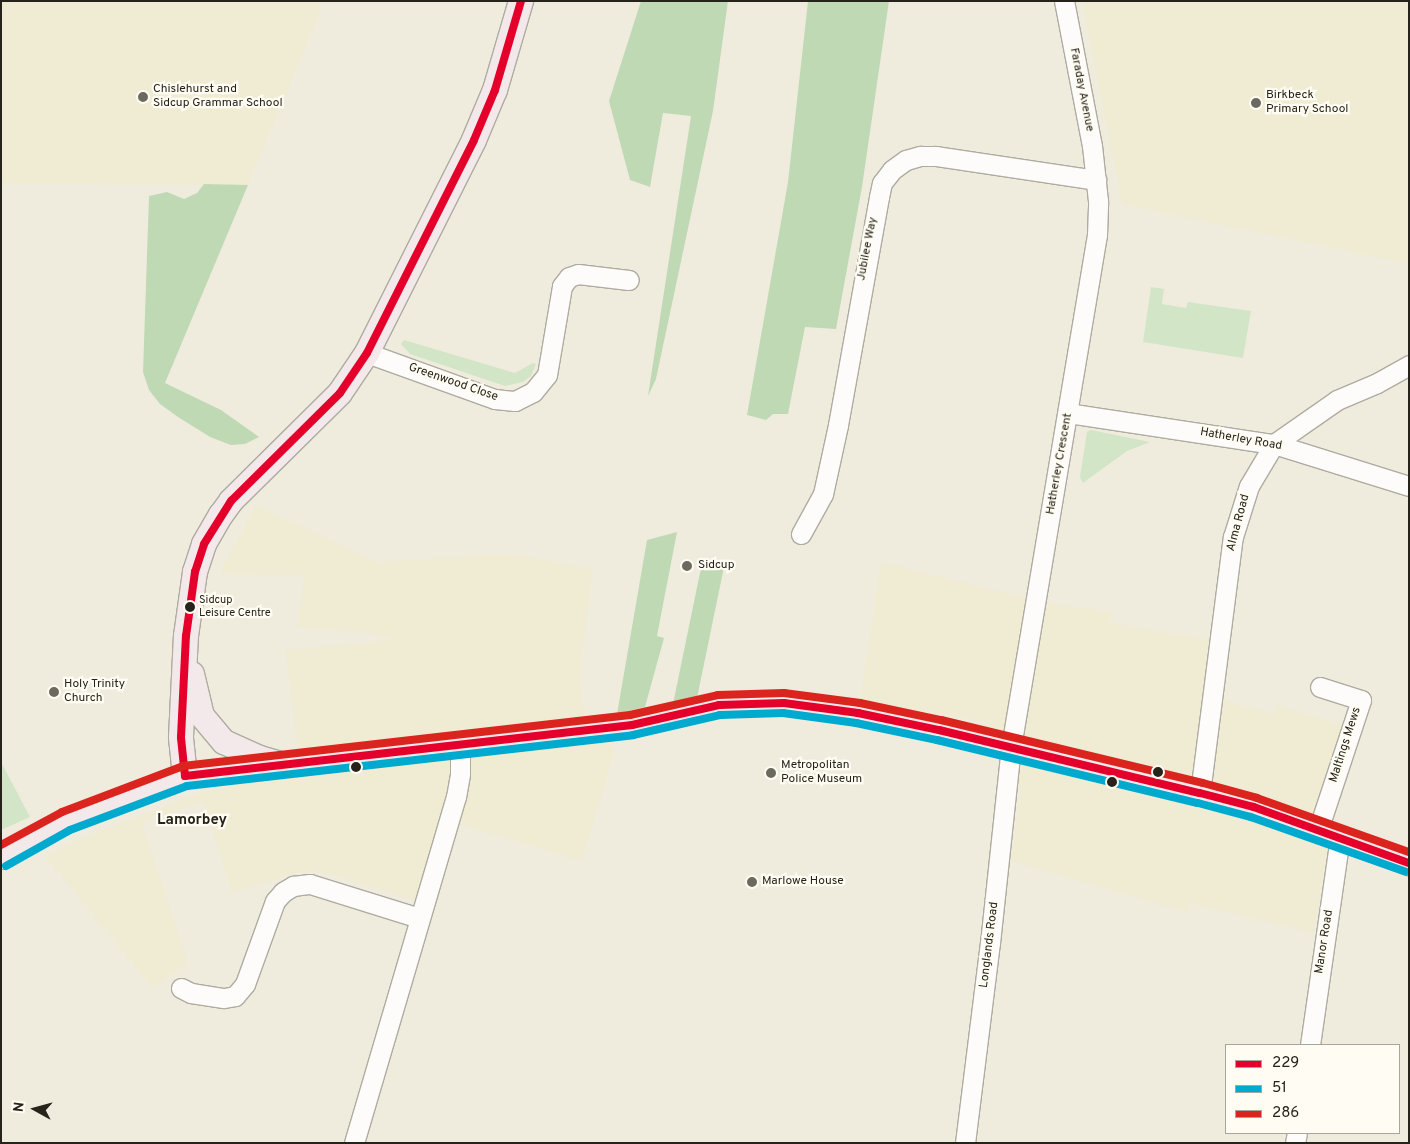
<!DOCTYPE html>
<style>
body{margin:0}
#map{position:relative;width:1410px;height:1144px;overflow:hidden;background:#efecde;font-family:Overpass,sans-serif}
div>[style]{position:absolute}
.built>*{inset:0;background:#f0ebd3}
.green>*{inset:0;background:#d2e5c7}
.forest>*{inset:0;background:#c0d9b5}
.roads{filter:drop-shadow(1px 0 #aeaba0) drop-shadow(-1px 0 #aeaba0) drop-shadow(0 1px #aeaba0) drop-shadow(0 -1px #aeaba0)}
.minor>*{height:19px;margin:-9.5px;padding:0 9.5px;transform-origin:9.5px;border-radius:9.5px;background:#fdfcfa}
.major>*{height:24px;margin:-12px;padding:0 12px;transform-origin:12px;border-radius:12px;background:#f3e9ea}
.bus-1>*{height:8px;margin:-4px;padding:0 4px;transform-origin:4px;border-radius:4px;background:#e4002b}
.bus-2>*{height:8px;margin:-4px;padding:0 4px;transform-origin:4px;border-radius:4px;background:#00a9ce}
.bus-3>*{height:8px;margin:-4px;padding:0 4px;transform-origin:4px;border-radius:4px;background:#dc241f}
.dots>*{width:14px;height:14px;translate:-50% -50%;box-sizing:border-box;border:2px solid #fffdf3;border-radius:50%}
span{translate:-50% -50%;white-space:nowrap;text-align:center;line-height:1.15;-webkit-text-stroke:4.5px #fffdf3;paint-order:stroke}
.bus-label{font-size:11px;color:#25231a}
.left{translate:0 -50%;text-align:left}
.poi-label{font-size:12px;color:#25231a}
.street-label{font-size:12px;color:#25231a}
.quarter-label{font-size:15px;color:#25231a;font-weight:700}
.frame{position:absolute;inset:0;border:2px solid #25231a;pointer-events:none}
.legend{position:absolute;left:1225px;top:1044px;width:175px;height:90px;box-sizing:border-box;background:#fffdf3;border:1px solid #a8a69c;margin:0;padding:6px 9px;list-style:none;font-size:15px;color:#25231a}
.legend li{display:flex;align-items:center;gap:10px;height:25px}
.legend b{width:25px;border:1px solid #a8a69c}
.north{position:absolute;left:10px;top:1084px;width:50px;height:50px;-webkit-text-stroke:4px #fffdf3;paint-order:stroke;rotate:277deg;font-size:14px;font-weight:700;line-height:20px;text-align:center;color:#25231a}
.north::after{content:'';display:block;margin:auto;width:18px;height:22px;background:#25231a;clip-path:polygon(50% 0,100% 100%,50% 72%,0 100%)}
</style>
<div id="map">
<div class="built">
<i style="clip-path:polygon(1px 1px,322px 1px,315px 25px,248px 185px,5px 184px,1px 168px)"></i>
<i style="clip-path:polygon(1082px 1px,1409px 1px,1409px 262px,1376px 257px,1122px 204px)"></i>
<i style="clip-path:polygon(256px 505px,376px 562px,511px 554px,593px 569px,580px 669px,584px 718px,615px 750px,582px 861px,449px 821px,424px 903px,325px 873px,311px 871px,298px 872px,232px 893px,204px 802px,142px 822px,188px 963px,152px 988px,46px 857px,73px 842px,202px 792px,301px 773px,285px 650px,395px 640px,369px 633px,298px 627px,304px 575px,222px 574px,224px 564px)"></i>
<i style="clip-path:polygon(881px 562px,1047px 603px,1112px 612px,1110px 623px,1210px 640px,1203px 694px,1274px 714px,1277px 705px,1352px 728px,1324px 815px,1331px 824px,1314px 933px,1192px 904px,1189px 913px,1011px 861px,1021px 789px,985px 722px,860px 700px)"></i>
</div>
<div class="green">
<i style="clip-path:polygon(1151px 287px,1164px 289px,1162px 304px,1186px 308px,1188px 302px,1251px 311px,1243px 358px,1143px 342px)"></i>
<i style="clip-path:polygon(404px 340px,515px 373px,533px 363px,536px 364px,531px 376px,523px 382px,505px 386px,410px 354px,401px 344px)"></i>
<i style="clip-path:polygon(1091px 430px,1150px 442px,1127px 451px,1083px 483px,1080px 477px,1087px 432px)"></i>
<i style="clip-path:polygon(1px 762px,30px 817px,1px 830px)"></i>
</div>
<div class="forest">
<i style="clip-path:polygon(641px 1px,728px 1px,713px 111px,656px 379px,648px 396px,691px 116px,663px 113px,650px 187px,630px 180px,609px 101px)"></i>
<i style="clip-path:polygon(808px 1px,889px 1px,862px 187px,836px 329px,805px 327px,788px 414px,773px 414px,766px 420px,747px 415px,788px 182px)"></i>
<i style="clip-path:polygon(204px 184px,248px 185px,165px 383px,221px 410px,259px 437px,245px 444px,231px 445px,210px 437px,178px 417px,160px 404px,149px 390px,143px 372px,149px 196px,167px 192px,184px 199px,197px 193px)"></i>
<i style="clip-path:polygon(677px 532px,657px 636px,664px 638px,645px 707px,617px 714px,647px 540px)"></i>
<i style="clip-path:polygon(702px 563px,724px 567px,697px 698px,673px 704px)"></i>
</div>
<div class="roads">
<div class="minor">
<i style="left:367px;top:353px;width:136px;rotate:19.8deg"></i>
<i style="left:495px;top:399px;width:20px;rotate:6deg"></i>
<i style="left:515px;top:401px;width:20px;rotate:-27deg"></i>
<i style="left:533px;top:392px;width:22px;rotate:-51deg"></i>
<i style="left:547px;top:375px;width:90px;rotate:-80.4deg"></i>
<i style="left:562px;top:286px;width:11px;rotate:-52deg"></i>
<i style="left:569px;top:277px;width:9px;rotate:-18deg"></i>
<i style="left:578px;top:274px;width:51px;rotate:6.7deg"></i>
<i style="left:1068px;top:413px;width:208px;rotate:8.6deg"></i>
<i style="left:1274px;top:444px;width:141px;rotate:17.3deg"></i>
<i style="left:801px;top:534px;width:46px;rotate:-61.2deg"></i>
<i style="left:823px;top:494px;width:71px;rotate:-77.7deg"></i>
<i style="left:838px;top:425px;width:232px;rotate:-79.8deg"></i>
<i style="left:879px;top:197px;width:14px;rotate:-78deg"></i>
<i style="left:882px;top:183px;width:16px;rotate:-52deg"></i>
<i style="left:892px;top:170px;width:17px;rotate:-36deg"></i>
<i style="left:906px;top:160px;width:15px;rotate:-16deg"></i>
<i style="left:920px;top:156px;width:16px"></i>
<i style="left:936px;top:156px;width:162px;rotate:8.5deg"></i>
<i style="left:1200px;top:793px;width:258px;rotate:-82.7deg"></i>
<i style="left:1233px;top:537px;width:53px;rotate:-72.6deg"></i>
<i style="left:1249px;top:486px;width:49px;rotate:-59.2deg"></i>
<i style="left:1274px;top:444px;width:77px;rotate:-34.9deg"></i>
<i style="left:1337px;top:400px;width:43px;rotate:-23deg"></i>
<i style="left:1377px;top:383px;width:37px;rotate:-29deg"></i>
<i style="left:1318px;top:830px;width:137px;rotate:-71.7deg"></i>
<i style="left:1361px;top:700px;width:43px;rotate:-162.4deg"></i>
<i style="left:181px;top:988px;width:11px;rotate:27deg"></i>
<i style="left:191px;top:993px;width:33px;rotate:9deg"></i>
<i style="left:224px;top:998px;width:11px;rotate:-10deg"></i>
<i style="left:235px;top:996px;width:16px;rotate:-50deg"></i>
<i style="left:245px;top:984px;width:88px;rotate:-70.1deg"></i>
<i style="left:275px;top:901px;width:12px;rotate:-48deg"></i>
<i style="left:283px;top:892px;width:12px;rotate:-31deg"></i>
<i style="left:293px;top:886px;width:17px;rotate:-7deg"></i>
<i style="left:310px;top:884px;width:114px;rotate:17.3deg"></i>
<i style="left:1310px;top:1045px;width:209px;rotate:-81.8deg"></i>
<i style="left:354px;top:1143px;width:361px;rotate:-73.6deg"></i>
<i style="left:456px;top:797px;width:23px;rotate:-80deg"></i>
<i style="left:460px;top:774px;width:30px;rotate:-90deg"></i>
<i style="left:965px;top:1143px;width:202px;rotate:-82.9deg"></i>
<i style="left:990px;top:943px;width:197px;rotate:-83.9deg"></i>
<i style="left:1011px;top:747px;width:519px;rotate:-80.47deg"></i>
<i style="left:1097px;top:235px;width:34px;rotate:-88deg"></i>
<i style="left:1098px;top:201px;width:55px;rotate:-96.2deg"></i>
<i style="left:1092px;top:146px;width:148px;rotate:-100.9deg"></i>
<i style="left:1295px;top:1143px;width:10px;rotate:-79deg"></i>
</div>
<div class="major">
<i style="left:192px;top:674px;width:43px;rotate:76.6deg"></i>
<i style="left:202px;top:716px;width:34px;rotate:50deg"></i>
<i style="left:224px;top:742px;width:39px;rotate:24deg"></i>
<i style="left:260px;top:758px;width:18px;rotate:16deg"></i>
<i style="left:185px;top:776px;width:39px;rotate:-96deg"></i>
<i style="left:181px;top:737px;width:101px;rotate:-87.2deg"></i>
<i style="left:186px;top:636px;width:65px;rotate:-82deg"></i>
<i style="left:195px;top:572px;width:29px;rotate:-72deg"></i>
<i style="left:204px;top:544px;width:34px;rotate:-60deg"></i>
<i style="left:221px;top:515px;width:17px;rotate:-54deg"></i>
<i style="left:231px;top:501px;width:153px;rotate:-44.7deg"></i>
<i style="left:340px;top:393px;width:48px;rotate:-56deg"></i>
<i style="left:367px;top:353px;width:238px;rotate:-63.3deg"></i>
<i style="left:474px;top:140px;width:54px;rotate:-67.2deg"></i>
<i style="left:495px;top:90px;width:93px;rotate:-73.7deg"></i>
<i style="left:1px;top:857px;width:74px;rotate:-29deg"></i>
<i style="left:66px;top:821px;width:127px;rotate:-20.7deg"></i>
<i style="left:185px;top:776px;width:450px;rotate:-6.5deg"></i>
<i style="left:632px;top:725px;width:89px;rotate:-12.9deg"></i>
<i style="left:719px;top:705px;width:65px;rotate:-1.8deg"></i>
<i style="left:784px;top:703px;width:75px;rotate:7.7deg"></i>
<i style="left:858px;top:713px;width:83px;rotate:11.9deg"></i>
<i style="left:939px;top:730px;width:268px;rotate:13.6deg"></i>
<i style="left:1200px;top:793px;width:56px;rotate:14.5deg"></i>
<i style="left:1254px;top:807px;width:165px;rotate:19.9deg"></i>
</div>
</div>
<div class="bus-1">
<i style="left:185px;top:776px;width:450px;rotate:-6.5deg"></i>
<i style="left:632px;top:725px;width:89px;rotate:-12.9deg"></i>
<i style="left:719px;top:705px;width:65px;rotate:-1.8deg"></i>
<i style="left:784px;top:703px;width:75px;rotate:7.7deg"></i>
<i style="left:858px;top:713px;width:83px;rotate:11.9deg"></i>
<i style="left:939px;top:730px;width:268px;rotate:13.6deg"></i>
<i style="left:1200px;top:793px;width:56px;rotate:14.5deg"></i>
<i style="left:1254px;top:807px;width:165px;rotate:19.9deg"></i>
<i style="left:185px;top:776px;width:39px;rotate:-96deg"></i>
<i style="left:181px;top:737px;width:101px;rotate:-87.2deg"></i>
<i style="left:186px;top:636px;width:65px;rotate:-82deg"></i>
<i style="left:195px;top:572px;width:29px;rotate:-72deg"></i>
<i style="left:204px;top:544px;width:51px;rotate:-57.9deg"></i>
<i style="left:231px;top:501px;width:153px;rotate:-44.7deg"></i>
<i style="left:340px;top:393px;width:48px;rotate:-56deg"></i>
<i style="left:367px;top:353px;width:238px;rotate:-63.3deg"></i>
<i style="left:474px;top:140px;width:54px;rotate:-67.2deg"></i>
<i style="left:495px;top:90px;width:93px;rotate:-73.7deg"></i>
</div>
<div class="bus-2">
<i style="left:6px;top:866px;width:73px;rotate:-29.4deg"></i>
<i style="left:70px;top:830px;width:125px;rotate:-20.6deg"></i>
<i style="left:187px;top:786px;width:449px;rotate:-6.5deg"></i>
<i style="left:633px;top:735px;width:89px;rotate:-12.9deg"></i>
<i style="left:720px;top:715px;width:63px;rotate:-1.8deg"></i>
<i style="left:783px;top:713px;width:74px;rotate:7.8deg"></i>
<i style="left:856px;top:723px;width:83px;rotate:11.9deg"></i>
<i style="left:937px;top:740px;width:268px;rotate:13.6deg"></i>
<i style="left:1198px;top:803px;width:55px;rotate:14.8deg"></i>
<i style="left:1251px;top:817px;width:164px;rotate:19.5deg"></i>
</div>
<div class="bus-3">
<i style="left:1px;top:845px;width:69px;rotate:-28.4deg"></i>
<i style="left:62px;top:812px;width:129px;rotate:-20.8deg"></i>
<i style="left:183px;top:766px;width:450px;rotate:-6.5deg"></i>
<i style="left:630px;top:715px;width:90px;rotate:-12.8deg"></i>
<i style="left:718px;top:695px;width:66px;rotate:-1.7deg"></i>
<i style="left:784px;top:693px;width:77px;rotate:7.5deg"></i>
<i style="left:860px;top:703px;width:83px;rotate:11.9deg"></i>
<i style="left:941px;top:720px;width:269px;rotate:13.5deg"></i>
<i style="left:1203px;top:783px;width:56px;rotate:15.5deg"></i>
<i style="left:1257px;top:798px;width:161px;rotate:19.6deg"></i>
</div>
<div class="dots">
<i style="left:143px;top:97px;background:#6c695f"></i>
<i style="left:1256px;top:103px;background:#6c695f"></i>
<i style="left:687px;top:566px;background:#6c695f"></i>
<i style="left:190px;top:607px;background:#25231a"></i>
<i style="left:54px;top:692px;background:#6c695f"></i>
<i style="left:356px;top:767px;background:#25231a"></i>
<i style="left:1158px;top:772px;background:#25231a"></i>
<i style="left:771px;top:773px;background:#6c695f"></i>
<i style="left:1112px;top:782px;background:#25231a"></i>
<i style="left:752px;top:882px;background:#6c695f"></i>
</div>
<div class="bus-label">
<span class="left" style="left:199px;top:607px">Sidcup<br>Leisure Centre</span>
</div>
<div class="poi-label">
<span class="left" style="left:153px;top:97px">Chislehurst and<br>Sidcup Grammar School</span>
<span class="left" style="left:1266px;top:103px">Birkbeck<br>Primary School</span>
<span class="left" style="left:698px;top:566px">Sidcup</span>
<span class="left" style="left:64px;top:692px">Holy Trinity<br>Church</span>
<span class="left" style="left:781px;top:773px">Metropolitan<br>Police Museum</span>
<span class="left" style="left:762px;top:882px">Marlowe House</span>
</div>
<div class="street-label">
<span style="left:1081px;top:90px;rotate:79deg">Faraday Avenue</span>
<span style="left:868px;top:249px;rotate:-79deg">Jubilee Way</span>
<span style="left:453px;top:383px;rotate:19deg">Greenwood Close</span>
<span style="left:1241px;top:440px;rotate:10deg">Hatherley Road</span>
<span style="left:1060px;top:464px;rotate:-80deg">Hatherley Crescent</span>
<span style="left:1239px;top:523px;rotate:-75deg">Alma Road</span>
<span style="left:1346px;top:745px;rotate:-72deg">Maltings Mews</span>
<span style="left:1325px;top:942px;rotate:-81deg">Manor Road</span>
<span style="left:990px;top:945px;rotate:-83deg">Longlands Road</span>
</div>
<div class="quarter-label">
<span style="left:192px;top:821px">Lamorbey</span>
</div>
<div class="frame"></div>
<ul class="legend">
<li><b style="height:6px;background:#e4002b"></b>229</li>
<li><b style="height:6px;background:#00a9ce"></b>51</li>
<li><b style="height:6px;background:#dc241f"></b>286</li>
</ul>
<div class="north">N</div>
</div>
